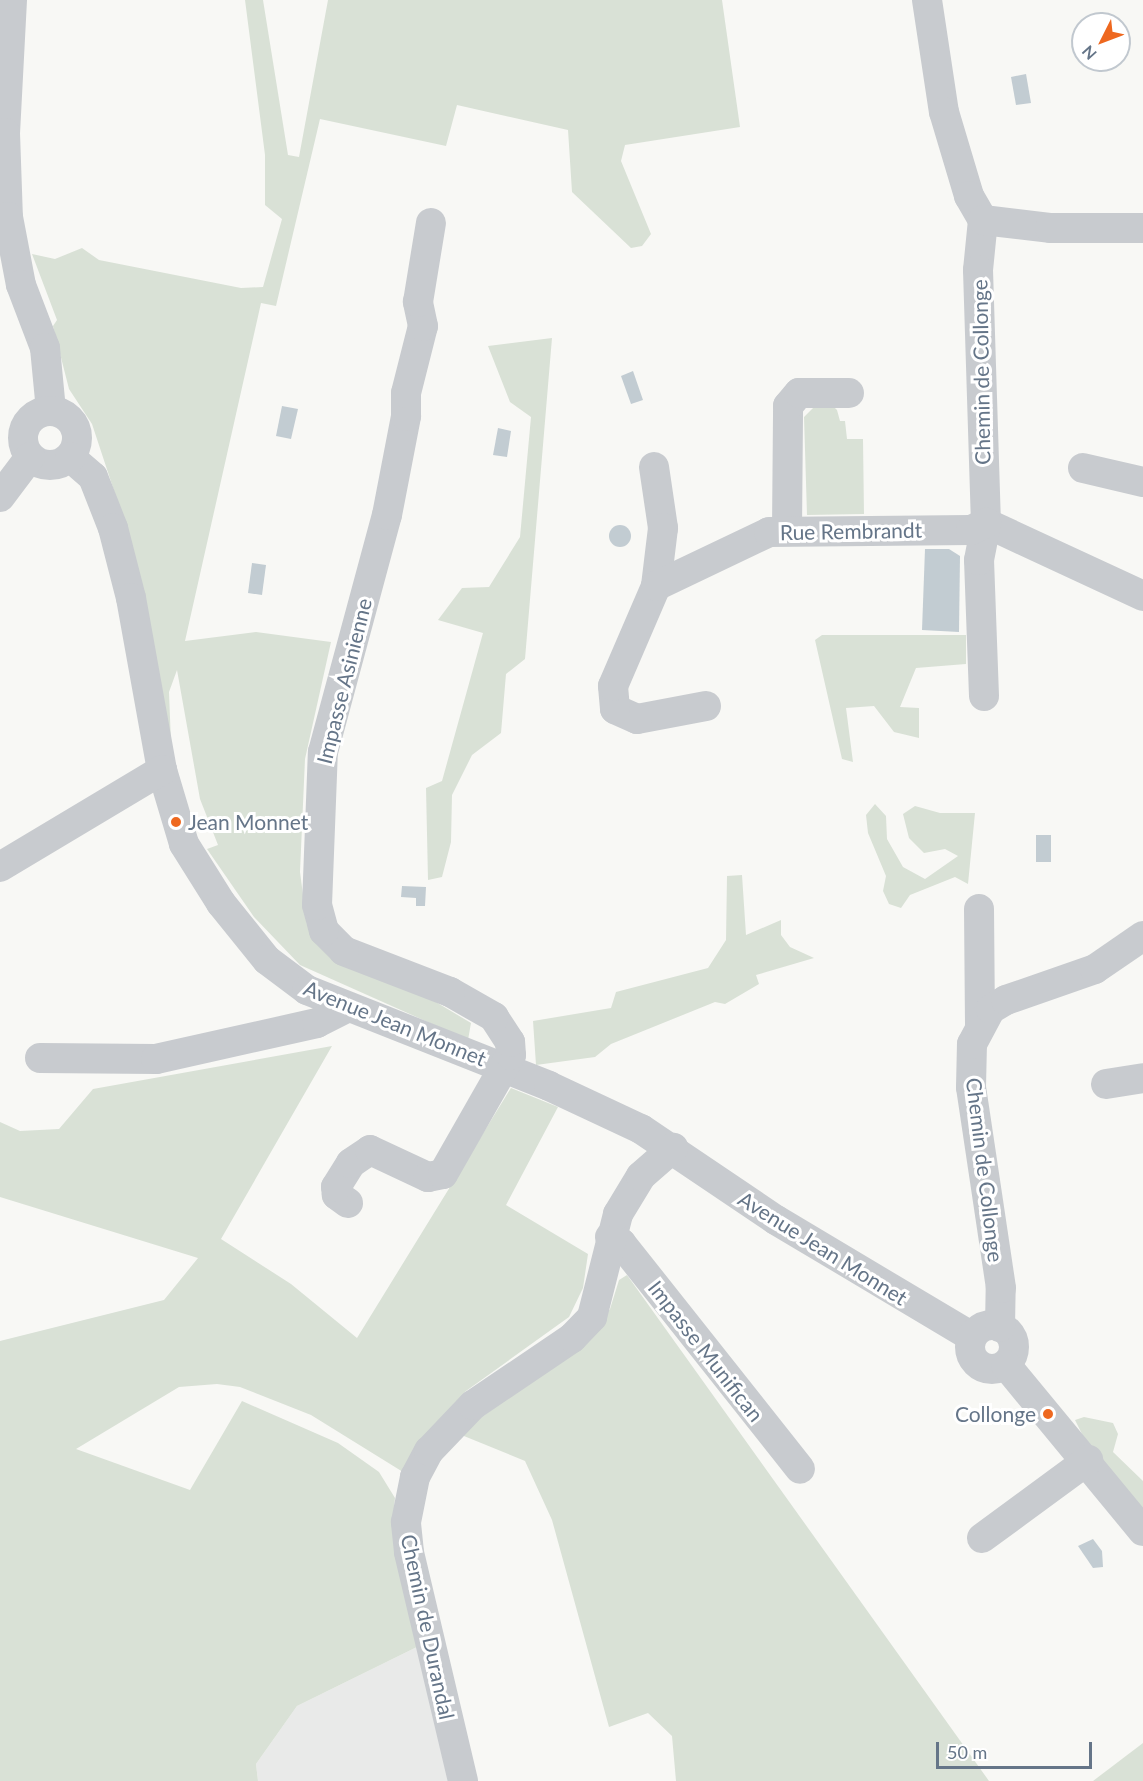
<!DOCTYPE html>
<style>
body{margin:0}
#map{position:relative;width:1143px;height:1781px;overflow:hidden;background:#f8f8f5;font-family:Lato,sans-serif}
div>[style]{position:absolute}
.built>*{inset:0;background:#e9eae9}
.green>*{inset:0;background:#d9e1d6}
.water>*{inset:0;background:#c2ccd2}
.round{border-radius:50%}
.minor>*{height:30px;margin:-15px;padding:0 15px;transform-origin:15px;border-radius:15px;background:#c8cbcf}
.minor>.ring{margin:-15px;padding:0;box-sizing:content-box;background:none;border:30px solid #c8cbcf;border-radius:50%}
.dots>*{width:16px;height:16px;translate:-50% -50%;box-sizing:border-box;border:3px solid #fff;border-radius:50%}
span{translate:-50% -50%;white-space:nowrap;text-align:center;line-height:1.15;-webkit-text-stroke:6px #fff;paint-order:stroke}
.street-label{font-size:21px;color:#657588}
.poi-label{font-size:21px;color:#657588}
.left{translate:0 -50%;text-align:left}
.right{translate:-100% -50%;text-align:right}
.north{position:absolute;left:1071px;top:12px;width:60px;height:60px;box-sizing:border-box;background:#fff;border:2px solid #c1c8cf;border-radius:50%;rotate:228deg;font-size:16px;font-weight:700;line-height:24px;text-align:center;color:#657588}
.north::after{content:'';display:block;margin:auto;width:21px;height:27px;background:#ee681f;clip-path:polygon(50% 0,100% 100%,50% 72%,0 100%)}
.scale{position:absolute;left:936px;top:1742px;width:156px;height:27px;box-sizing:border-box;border:3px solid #657588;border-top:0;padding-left:8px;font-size:18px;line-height:21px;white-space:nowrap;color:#657588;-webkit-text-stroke:4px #fff;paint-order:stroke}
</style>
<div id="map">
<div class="built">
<i style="clip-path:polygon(425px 1643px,458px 1781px,258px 1781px,256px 1764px,297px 1706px)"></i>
</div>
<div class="green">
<i style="clip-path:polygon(245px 0,263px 0,288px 155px,299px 157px,328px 0,722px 0,740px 127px,625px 145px,621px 161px,651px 234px,642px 246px,631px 248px,572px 192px,568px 130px,457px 105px,446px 146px,320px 119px,276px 306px,261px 303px,185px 641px,256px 632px,331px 642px,305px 759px,300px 872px,307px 925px,471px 1023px,468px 1040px,300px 965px,254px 917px,207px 849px,218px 845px,200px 799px,177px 670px,169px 692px,171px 743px,127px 530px,92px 424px,69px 389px,53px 326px,57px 320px,32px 254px,55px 259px,82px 248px,99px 260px,241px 288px,263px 287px,282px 219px,265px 205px,265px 155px)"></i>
<i style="clip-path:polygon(552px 338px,525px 659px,506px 674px,501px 733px,472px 755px,452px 795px,451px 842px,442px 877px,428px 880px,426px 788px,442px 781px,483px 633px,438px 620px,462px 588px,489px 587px,520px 537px,531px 417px,510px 402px,488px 346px)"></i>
<i style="clip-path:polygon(816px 405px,832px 405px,837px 410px,840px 421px,845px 421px,847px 439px,863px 439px,864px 514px,807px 515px,804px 417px)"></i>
<i style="clip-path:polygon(822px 635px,966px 635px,966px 664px,916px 668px,900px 707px,919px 708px,919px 738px,894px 732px,874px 706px,846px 708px,853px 762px,842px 759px,815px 640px)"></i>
<i style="clip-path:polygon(875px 804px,886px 816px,887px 839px,903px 867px,925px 879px,958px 856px,945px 849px,924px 853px,909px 838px,903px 814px,915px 806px,940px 813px,975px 813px,968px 884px,955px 877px,910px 895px,901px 908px,889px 904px,883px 891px,886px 876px,868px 833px,866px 815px)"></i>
<i style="clip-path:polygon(742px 875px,746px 935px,781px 920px,781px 935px,790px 947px,814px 958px,756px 975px,759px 984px,725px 1004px,715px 1002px,611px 1044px,595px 1057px,536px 1065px,533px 1021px,611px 1008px,616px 992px,708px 968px,726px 940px,727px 876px)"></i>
<i style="clip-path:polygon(332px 1046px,221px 1239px,291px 1284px,357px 1338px,511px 1088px,558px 1107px,506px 1205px,588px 1254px,583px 1288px,569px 1317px,466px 1391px,416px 1446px,403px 1472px,311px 1415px,240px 1387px,217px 1384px,179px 1387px,76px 1449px,190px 1490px,242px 1401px,338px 1443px,379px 1472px,395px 1498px,393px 1519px,425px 1643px,297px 1706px,256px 1764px,258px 1781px,0 1781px,0 1341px,164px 1300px,198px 1258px,0 1197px,0 1122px,20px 1131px,59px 1129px,93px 1089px)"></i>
<i style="clip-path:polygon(627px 1275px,989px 1781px,676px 1781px,672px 1736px,648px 1713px,609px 1727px,552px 1520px,525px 1461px,459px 1434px,590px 1337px,610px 1309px,619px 1280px)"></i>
<i style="clip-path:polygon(1084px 1417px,1113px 1423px,1118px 1434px,1113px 1452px,1143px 1481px,1143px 1510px,1084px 1438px,1075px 1420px)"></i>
<i style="clip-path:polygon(1143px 1743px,1143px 1781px,1093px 1781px)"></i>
</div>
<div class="water">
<i style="clip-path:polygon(1026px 74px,1031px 103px,1016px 105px,1011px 77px)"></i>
<i style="clip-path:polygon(633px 371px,643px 400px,631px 404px,621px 376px)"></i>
<i style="clip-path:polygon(282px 406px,298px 409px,291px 439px,276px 436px)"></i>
<i style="clip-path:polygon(498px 428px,511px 431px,507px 457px,493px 455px)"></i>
<i class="round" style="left:609px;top:525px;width:22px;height:22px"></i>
<i style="clip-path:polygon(925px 549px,949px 549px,960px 556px,959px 632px,922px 630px)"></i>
<i style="clip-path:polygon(252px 563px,266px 565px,262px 595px,248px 593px)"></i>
<i style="clip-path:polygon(1036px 835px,1051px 835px,1051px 862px,1036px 862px)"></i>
<i style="clip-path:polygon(402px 886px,426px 887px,425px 906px,416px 906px,416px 898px,401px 897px)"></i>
<i style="clip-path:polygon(1093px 1539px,1102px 1551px,1103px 1567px,1093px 1568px,1078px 1546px)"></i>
</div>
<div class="minor">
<i style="left:12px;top:0;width:133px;rotate:93deg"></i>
<i style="left:5px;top:133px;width:84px;rotate:88deg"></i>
<i style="left:8px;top:217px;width:69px;rotate:79.2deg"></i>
<i style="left:21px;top:285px;width:67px;rotate:69.1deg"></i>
<i style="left:45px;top:348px;width:62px;rotate:84.5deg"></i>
<i style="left:927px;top:0;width:113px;rotate:81.4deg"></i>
<i style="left:944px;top:112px;width:88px;rotate:73.4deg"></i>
<i style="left:969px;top:196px;width:28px;rotate:60deg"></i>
<i style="left:983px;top:220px;width:50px;rotate:95.7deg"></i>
<i style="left:978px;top:270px;width:253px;rotate:88.2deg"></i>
<i style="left:986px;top:523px;width:173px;rotate:24.9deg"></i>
<i style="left:983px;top:220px;width:67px;rotate:6.8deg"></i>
<i style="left:1050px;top:228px;width:93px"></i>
<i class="ring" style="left:23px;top:411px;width:24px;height:24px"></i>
<i style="left:70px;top:457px;width:30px;rotate:41deg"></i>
<i style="left:93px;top:477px;width:55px;rotate:68.6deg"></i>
<i style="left:113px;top:528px;width:72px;rotate:75.6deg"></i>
<i style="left:131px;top:598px;width:175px;rotate:79.8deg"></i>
<i style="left:162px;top:770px;width:77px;rotate:73.4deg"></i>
<i style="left:184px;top:844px;width:70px;rotate:57.9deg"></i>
<i style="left:221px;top:903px;width:73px;rotate:51.1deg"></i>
<i style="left:267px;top:960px;width:50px;rotate:36.9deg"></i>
<i style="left:307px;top:990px;width:260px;rotate:21.6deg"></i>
<i style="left:549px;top:1086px;width:102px;rotate:25.1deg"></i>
<i style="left:641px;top:1129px;width:163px;rotate:34deg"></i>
<i style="left:776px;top:1220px;width:228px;rotate:30.8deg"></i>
<i style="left:654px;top:467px;width:62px;rotate:81.6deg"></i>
<i style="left:663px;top:528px;width:58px;rotate:96.9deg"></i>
<i style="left:1083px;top:468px;width:62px;rotate:13.1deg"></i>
<i style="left:0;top:497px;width:50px;rotate:-53.1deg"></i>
<i style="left:787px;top:530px;width:124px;rotate:-89.5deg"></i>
<i style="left:788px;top:406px;width:17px;rotate:-50deg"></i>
<i style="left:799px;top:393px;width:50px"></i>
<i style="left:984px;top:696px;width:136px;rotate:-92.1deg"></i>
<i style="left:979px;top:560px;width:38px;rotate:-79deg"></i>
<i style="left:706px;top:706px;width:70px;rotate:169.3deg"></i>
<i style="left:637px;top:719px;width:24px;rotate:-156deg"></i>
<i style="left:615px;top:709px;width:23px;rotate:-95deg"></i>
<i style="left:613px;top:686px;width:109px;rotate:-66.7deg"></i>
<i style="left:656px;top:586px;width:125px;rotate:-25.5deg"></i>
<i style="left:769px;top:532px;width:202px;rotate:-0.6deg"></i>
<i style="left:971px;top:530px;width:17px;rotate:-25deg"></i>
<i style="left:0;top:867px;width:189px;rotate:-30.9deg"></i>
<i style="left:979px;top:909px;width:116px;rotate:89.5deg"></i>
<i style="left:40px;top:1058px;width:116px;rotate:0.5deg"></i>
<i style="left:156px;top:1059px;width:165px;rotate:-12.6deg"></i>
<i style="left:317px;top:1023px;width:35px;rotate:-27deg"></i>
<i style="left:1106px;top:1084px;width:37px;rotate:-9deg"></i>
<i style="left:348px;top:1203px;width:14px;rotate:-144deg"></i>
<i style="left:337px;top:1195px;width:8px;rotate:-97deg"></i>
<i style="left:336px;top:1187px;width:28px;rotate:-58deg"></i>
<i style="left:351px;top:1163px;width:23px;rotate:-34deg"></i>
<i style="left:370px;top:1150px;width:64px;rotate:25deg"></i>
<i style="left:428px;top:1177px;width:15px;rotate:-11deg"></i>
<i style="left:443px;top:1174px;width:137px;rotate:-60.3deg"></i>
<i style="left:511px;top:1055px;width:13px;rotate:-94deg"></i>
<i style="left:510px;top:1042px;width:30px;rotate:-123deg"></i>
<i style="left:494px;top:1017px;width:51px;rotate:-150.4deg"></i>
<i style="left:450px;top:992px;width:114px;rotate:-158.9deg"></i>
<i style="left:344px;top:951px;width:28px;rotate:-135deg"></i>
<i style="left:324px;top:931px;width:27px;rotate:-105deg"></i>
<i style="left:317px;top:905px;width:153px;rotate:-87.8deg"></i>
<i style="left:323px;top:752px;width:245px;rotate:-74.9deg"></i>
<i style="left:387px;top:515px;width:101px;rotate:-79.1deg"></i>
<i style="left:406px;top:416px;width:23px;rotate:-90deg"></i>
<i style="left:406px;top:393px;width:69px;rotate:-75.8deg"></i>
<i style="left:423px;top:326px;width:25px;rotate:-102deg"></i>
<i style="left:418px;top:302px;width:80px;rotate:-80.7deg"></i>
<i style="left:610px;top:1237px;width:13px;rotate:29deg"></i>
<i style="left:621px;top:1243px;width:288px;rotate:51.6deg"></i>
<i class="ring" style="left:970px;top:1325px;width:14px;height:14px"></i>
<i style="left:1000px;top:1327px;width:39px;rotate:-89deg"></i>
<i style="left:1001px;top:1288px;width:203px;rotate:-98.5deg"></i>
<i style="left:971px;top:1087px;width:43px;rotate:-88.7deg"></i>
<i style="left:972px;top:1044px;width:40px;rotate:-62deg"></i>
<i style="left:991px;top:1009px;width:17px;rotate:-31deg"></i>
<i style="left:1006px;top:1000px;width:94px;rotate:-19.2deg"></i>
<i style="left:1095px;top:969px;width:58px;rotate:-34.5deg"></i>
<i style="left:1006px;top:1365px;width:215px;rotate:50.5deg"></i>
<i style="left:982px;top:1538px;width:132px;rotate:-36.3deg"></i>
<i style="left:463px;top:1781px;width:235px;rotate:-103.3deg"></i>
<i style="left:409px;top:1552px;width:30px;rotate:-96deg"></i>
<i style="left:406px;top:1522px;width:46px;rotate:-78.7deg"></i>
<i style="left:415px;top:1477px;width:30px;rotate:-62deg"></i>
<i style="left:429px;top:1451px;width:64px;rotate:-46.3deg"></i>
<i style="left:473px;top:1405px;width:120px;rotate:-34.1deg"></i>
<i style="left:572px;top:1338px;width:29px;rotate:-46deg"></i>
<i style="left:592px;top:1317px;width:106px;rotate:-75.8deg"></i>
<i style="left:618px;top:1214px;width:44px;rotate:-58.8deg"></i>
<i style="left:641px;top:1176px;width:43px;rotate:-41.2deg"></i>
</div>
<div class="dots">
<i style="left:176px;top:822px;background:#ee681f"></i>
<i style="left:1048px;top:1414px;background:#ee681f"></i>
</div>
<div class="street-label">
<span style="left:981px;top:372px;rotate:-91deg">Chemin de Collonge</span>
<span style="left:851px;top:531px;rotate:-1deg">Rue Rembrandt</span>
<span style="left:344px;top:681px;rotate:-76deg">Impasse Asinienne</span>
<span style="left:395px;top:1023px;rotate:22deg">Avenue Jean Monnet</span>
<span style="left:985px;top:1170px;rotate:83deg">Chemin de Collonge</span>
<span style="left:823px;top:1248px;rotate:32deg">Avenue Jean Monnet</span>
<span style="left:706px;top:1351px;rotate:52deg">Impasse Munifican</span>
<span style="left:428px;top:1627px;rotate:78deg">Chemin de Durandal</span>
</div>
<div class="poi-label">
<span class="left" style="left:188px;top:822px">Jean Monnet</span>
<span class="right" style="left:1036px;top:1414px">Collonge</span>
</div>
<div class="north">N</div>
<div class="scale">50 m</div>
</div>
